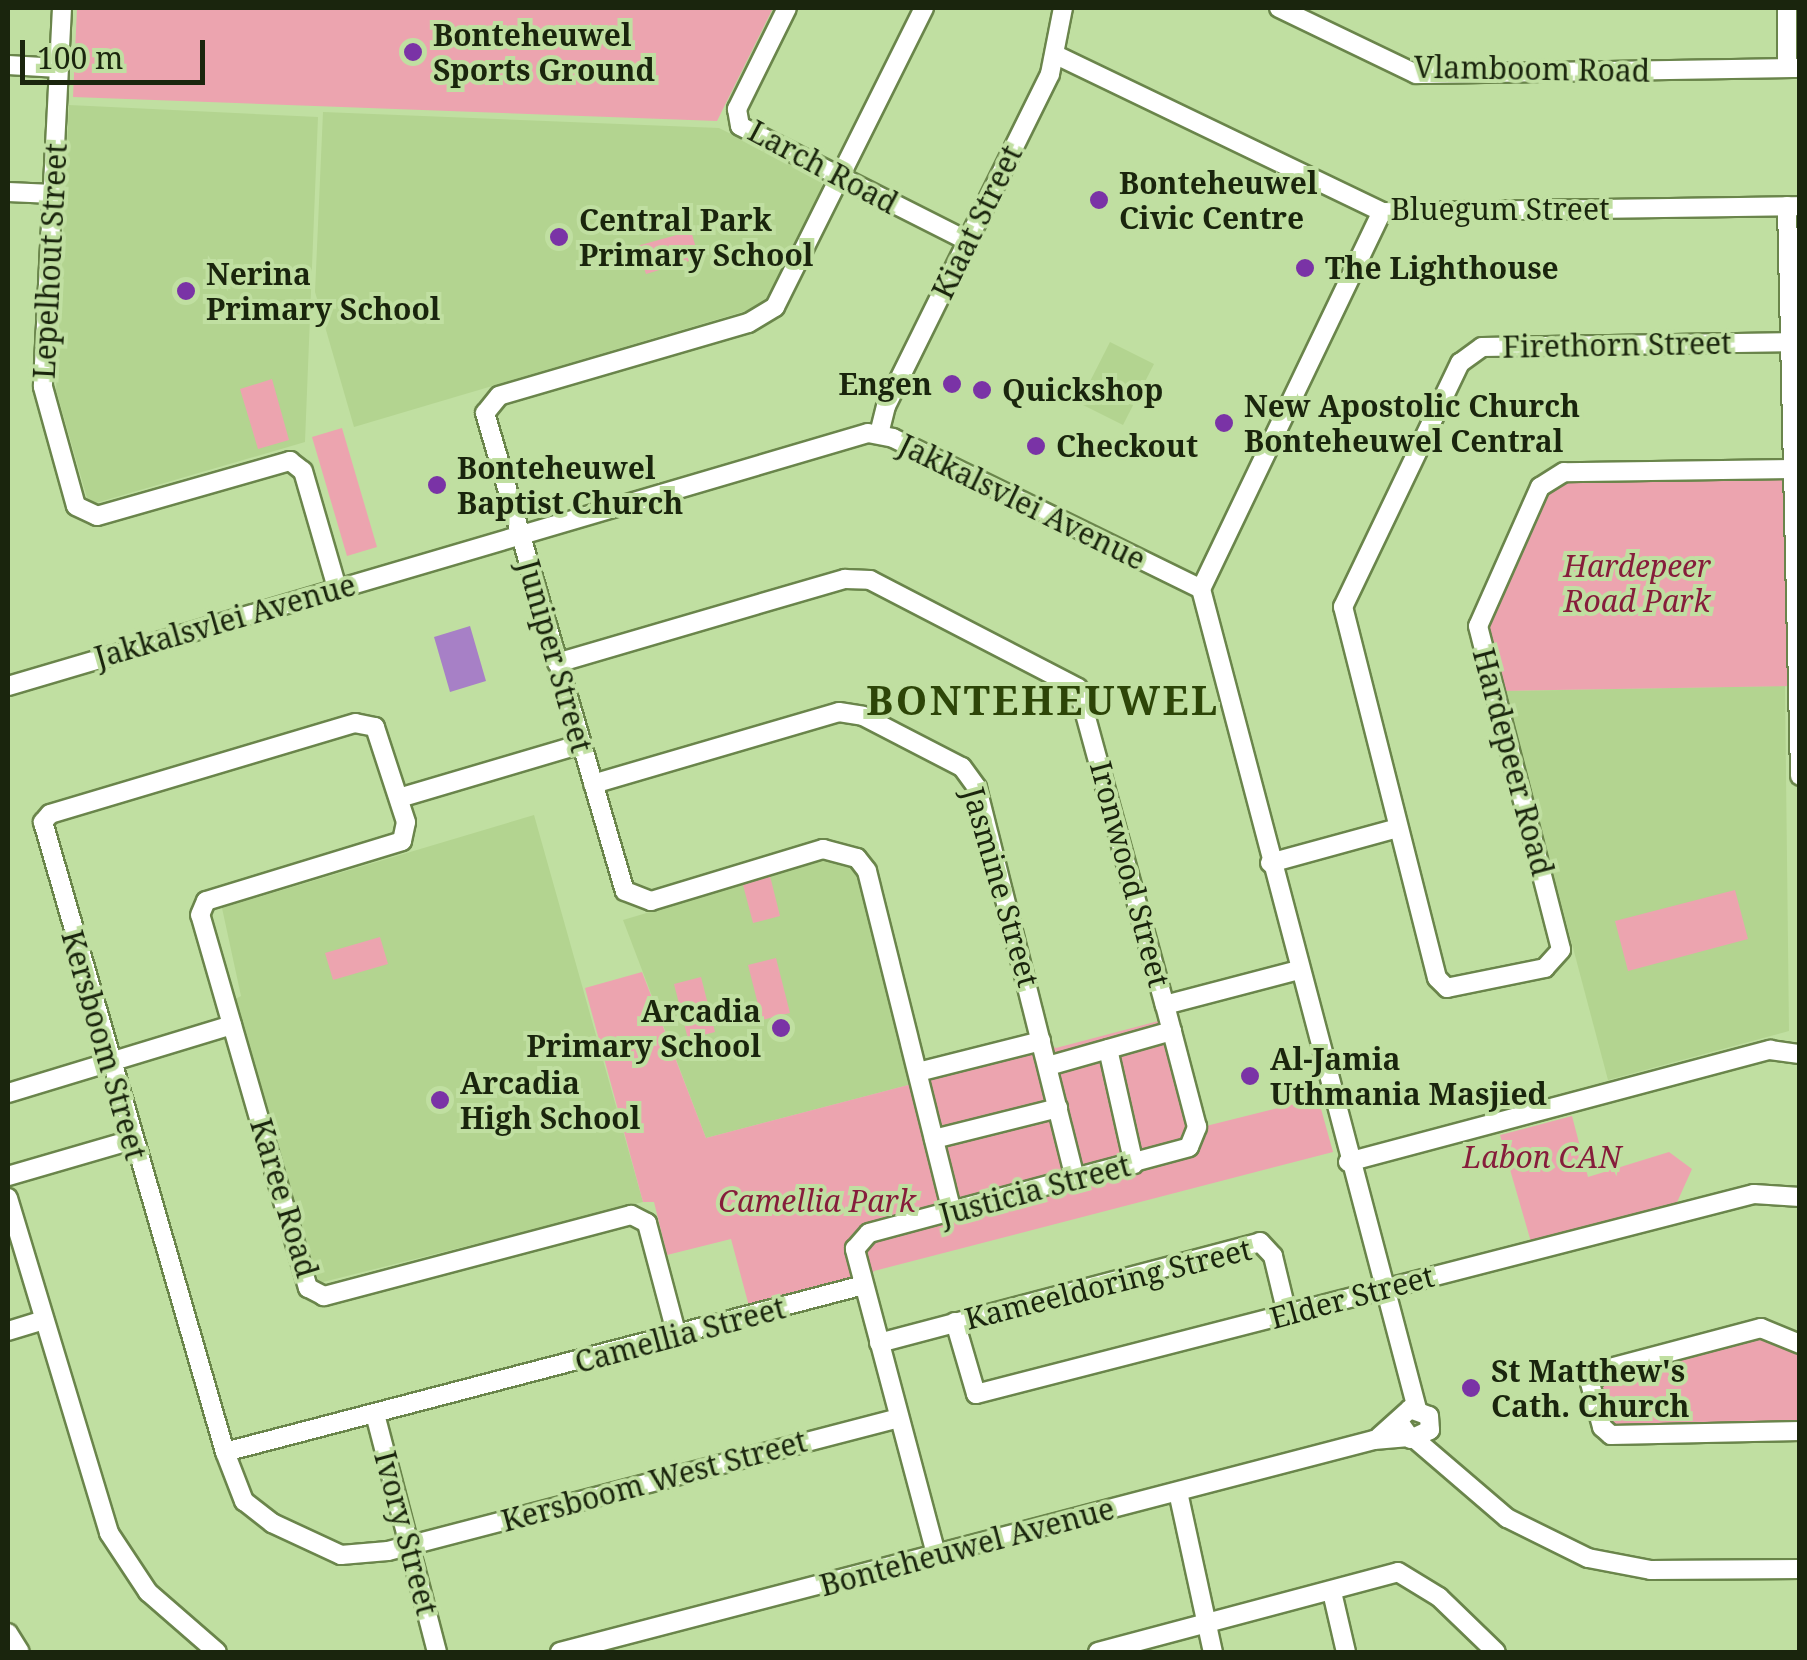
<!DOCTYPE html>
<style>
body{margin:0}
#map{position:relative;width:1807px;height:1660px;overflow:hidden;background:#c0dfa1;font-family:"Noto Serif",serif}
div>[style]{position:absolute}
.built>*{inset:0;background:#b3d490}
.green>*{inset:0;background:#eca4af}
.water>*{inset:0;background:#a780c6}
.roads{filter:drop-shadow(2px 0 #6a854b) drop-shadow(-2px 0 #6a854b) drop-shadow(0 2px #6a854b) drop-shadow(0 -2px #6a854b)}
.minor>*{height:18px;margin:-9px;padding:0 9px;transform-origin:9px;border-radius:9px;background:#fff}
.dots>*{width:28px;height:28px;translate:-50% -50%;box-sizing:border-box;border:5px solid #c0dfa1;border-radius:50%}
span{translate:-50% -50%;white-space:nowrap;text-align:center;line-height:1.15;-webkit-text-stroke:8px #c0dfa1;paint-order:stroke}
.poi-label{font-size:30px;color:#1a250d;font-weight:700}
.left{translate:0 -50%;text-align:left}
.right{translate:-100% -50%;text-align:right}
.street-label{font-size:30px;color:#1a250d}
.park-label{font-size:30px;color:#861d3b;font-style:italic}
.district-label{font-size:40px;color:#2d4508;font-weight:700;letter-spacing:2.5px}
.frame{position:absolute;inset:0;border:10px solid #1a250d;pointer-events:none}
.scale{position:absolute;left:20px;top:40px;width:185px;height:45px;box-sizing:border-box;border:5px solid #1a250d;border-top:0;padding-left:12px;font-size:30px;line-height:35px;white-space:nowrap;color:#1a250d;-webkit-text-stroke:8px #c0dfa1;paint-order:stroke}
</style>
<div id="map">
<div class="built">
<i style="clip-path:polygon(69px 105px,318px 117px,305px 442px,89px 505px,56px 390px)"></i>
<i style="clip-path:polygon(323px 112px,719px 128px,820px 178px,823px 189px,772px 296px,759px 307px,354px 427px,315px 292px)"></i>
<i style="clip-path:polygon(1110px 342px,1154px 364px,1123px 425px,1079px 403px)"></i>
<i style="clip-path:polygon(1785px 686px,1789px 1031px,1608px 1080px,1505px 691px)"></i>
<i style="clip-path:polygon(534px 815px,643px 1202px,319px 1283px,235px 999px,241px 996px,222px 908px)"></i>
<i style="clip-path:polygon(834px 857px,855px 868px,912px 1084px,706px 1138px,623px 920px)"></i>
</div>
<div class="green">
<i style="clip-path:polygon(77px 8px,773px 8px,717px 121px,73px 97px)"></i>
<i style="clip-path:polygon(691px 231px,699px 258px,646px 274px,637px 246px)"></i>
<i style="clip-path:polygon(272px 379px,289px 440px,258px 449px,240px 389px)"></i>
<i style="clip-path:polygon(342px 428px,377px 547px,347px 556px,312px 437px)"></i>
<i style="clip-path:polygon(1780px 477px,1786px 485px,1792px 686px,1500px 691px,1483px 630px,1540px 495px,1563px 479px)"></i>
<i style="clip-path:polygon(770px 876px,780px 916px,753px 923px,743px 885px)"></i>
<i style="clip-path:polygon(1735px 890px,1748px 939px,1628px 971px,1615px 921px)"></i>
<i style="clip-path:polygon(380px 937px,388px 964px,333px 980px,325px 953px)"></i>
<i style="clip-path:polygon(776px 958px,790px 1013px,762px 1020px,748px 965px)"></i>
<i style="clip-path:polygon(642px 972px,706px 1138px,912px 1084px,923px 1071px,1041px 1040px,1056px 1048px,1170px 1018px,1178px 1049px,1186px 1047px,1206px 1126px,1318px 1098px,1333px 1152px,874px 1271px,865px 1288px,750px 1310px,731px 1239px,667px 1255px,654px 1202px,643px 1202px,585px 988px)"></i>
<i style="clip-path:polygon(701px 977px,715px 1032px,688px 1039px,674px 984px)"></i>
<i style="clip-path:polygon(1572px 1116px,1588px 1177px,1669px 1152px,1692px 1169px,1674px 1209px,1531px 1242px,1500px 1135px)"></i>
<i style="clip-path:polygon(1757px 1335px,1799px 1354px,1799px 1423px,1609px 1425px,1598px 1388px,1602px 1378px)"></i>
</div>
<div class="water">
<i style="clip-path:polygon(470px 626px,486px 681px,450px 692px,434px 637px)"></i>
</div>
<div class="roads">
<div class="minor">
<i style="left:62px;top:8px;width:379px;rotate:92.9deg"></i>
<i style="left:43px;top:387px;width:123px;rotate:74.5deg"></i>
<i style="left:76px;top:506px;width:23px;rotate:25deg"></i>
<i style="left:97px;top:516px;width:201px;rotate:-15.9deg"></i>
<i style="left:290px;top:461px;width:16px;rotate:38deg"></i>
<i style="left:303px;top:471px;width:122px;rotate:73.8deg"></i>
<i style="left:787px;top:8px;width:113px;rotate:116.3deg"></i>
<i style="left:737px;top:109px;width:17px;rotate:80deg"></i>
<i style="left:740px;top:126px;width:255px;rotate:26.8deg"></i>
<i style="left:924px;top:8px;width:334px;rotate:116.5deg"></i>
<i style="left:775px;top:307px;width:31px;rotate:149deg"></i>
<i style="left:748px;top:323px;width:259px;rotate:163.7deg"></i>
<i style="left:499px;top:396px;width:22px;rotate:129deg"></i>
<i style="left:485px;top:413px;width:498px;rotate:73.7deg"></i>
<i style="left:625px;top:891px;width:28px;rotate:21deg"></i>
<i style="left:651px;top:901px;width:180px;rotate:-16.8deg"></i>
<i style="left:823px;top:849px;width:35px;rotate:15deg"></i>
<i style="left:857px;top:858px;width:16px;rotate:52deg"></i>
<i style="left:867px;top:871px;width:350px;rotate:76deg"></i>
<i style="left:1279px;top:8px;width:152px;rotate:25.7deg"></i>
<i style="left:1416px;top:74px;width:384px;rotate:-0.9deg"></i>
<i style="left:1787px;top:8px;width:60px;rotate:90deg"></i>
<i style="left:1056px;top:55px;width:362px;rotate:25.7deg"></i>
<i style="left:1382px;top:212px;width:418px;rotate:-0.8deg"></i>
<i style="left:8px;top:65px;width:51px;rotate:3.4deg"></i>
<i style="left:8px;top:192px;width:45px;rotate:2.5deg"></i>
<i style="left:1787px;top:206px;width:570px;rotate:88.69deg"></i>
<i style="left:879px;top:434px;width:29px;rotate:-76deg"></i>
<i style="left:886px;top:406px;width:370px;rotate:-63.7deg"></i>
<i style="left:1050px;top:74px;width:67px;rotate:-78.9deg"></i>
<i style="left:1792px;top:469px;width:228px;rotate:179.2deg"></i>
<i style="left:1564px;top:472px;width:28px;rotate:148deg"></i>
<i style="left:1540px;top:487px;width:152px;rotate:114deg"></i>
<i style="left:1478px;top:626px;width:334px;rotate:75.6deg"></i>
<i style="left:1561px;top:950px;width:24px;rotate:132deg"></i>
<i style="left:1545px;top:968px;width:100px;rotate:168.5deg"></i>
<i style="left:1447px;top:988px;width:14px;rotate:-135deg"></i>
<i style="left:1437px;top:978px;width:383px;rotate:-104.2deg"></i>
<i style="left:1343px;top:607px;width:271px;rotate:-64.4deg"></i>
<i style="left:1460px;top:363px;width:27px;rotate:-36deg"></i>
<i style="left:1482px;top:347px;width:318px;rotate:-0.9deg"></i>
<i style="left:1201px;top:589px;width:848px;rotate:75.24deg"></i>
<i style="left:1201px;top:589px;width:418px;rotate:-64.4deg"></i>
<i style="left:557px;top:663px;width:300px;rotate:-16.3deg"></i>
<i style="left:845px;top:579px;width:25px;rotate:2deg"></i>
<i style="left:870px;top:580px;width:234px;rotate:27.4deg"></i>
<i style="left:1078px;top:688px;width:329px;rotate:74.7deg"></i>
<i style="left:1165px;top:1005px;width:138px;rotate:-14.7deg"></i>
<i style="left:8px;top:686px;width:896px;rotate:-16.39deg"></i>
<i style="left:868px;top:433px;width:25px;rotate:11deg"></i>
<i style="left:893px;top:438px;width:343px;rotate:26.1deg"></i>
<i style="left:593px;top:784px;width:256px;rotate:-16.3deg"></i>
<i style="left:839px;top:712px;width:24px;rotate:9deg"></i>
<i style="left:863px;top:716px;width:111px;rotate:27.3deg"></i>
<i style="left:962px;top:767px;width:26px;rotate:54deg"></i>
<i style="left:977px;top:788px;width:403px;rotate:75.9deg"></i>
<i style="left:399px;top:798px;width:190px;rotate:-16.5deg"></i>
<i style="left:1270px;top:863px;width:133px;rotate:-15.3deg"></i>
<i style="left:1108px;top:1049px;width:118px;rotate:77.3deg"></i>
<i style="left:1048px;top:1066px;width:129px;rotate:-15.8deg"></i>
<i style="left:918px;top:1072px;width:127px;rotate:-14.1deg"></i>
<i style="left:8px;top:1093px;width:234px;rotate:-16.9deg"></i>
<i style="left:934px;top:1139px;width:128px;rotate:-14deg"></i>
<i style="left:1348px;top:1162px;width:437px;rotate:-14.9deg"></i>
<i style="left:1770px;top:1050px;width:30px;rotate:8deg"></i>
<i style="left:8px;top:1176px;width:129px;rotate:-16.2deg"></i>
<i style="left:8px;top:1198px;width:350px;rotate:73.2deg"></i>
<i style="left:109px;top:1533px;width:71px;rotate:56.5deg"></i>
<i style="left:148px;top:1592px;width:91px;rotate:41deg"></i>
<i style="left:955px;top:1322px;width:75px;rotate:73.7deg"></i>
<i style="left:976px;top:1394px;width:803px;rotate:-14.42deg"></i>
<i style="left:1754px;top:1194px;width:46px;rotate:3.7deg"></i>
<i style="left:8px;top:1331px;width:38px;rotate:-17deg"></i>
<i style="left:677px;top:1336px;width:117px;rotate:-104.9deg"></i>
<i style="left:647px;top:1223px;width:18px;rotate:-153deg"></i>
<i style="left:631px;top:1215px;width:318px;rotate:165.2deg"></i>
<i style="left:324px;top:1296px;width:18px;rotate:-153deg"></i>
<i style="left:308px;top:1288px;width:388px;rotate:-106.1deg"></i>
<i style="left:200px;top:915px;width:15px;rotate:-67deg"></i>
<i style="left:206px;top:901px;width:205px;rotate:-17deg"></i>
<i style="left:402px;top:841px;width:19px;rotate:-78deg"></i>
<i style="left:406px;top:822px;width:100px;rotate:-108.1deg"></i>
<i style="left:375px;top:727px;width:20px;rotate:-169deg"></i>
<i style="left:355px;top:723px;width:318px;rotate:163.4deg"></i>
<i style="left:50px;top:814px;width:11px;rotate:131deg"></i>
<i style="left:43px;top:822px;width:656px;rotate:73.89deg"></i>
<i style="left:225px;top:1452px;width:53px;rotate:68.8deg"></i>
<i style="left:244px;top:1501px;width:36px;rotate:38deg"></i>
<i style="left:272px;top:1523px;width:76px;rotate:24.9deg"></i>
<i style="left:341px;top:1555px;width:47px;rotate:-4.9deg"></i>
<i style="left:388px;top:1551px;width:528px;rotate:-14.59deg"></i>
<i style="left:879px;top:1343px;width:394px;rotate:-14.8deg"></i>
<i style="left:1260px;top:1242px;width:19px;rotate:47deg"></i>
<i style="left:1273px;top:1256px;width:60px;rotate:76.4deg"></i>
<i style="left:1800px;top:1344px;width:42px;rotate:-157.7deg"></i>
<i style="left:1761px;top:1328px;width:160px;rotate:165.2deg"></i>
<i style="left:1606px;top:1369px;width:21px;rotate:139deg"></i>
<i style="left:1590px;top:1383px;width:46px;rotate:74.7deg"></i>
<i style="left:1602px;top:1427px;width:12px;rotate:42deg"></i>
<i style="left:1611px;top:1435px;width:189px;rotate:-1.2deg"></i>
<i style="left:375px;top:1414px;width:246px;rotate:75.4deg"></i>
<i style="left:1379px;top:1437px;width:42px;rotate:-42.1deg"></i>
<i style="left:1410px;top:1409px;width:20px;rotate:20deg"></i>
<i style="left:1429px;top:1416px;width:14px;rotate:86deg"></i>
<i style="left:1430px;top:1430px;width:21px;rotate:155deg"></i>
<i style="left:1411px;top:1439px;width:21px;rotate:-125deg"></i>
<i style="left:1416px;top:1440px;width:120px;rotate:40.6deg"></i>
<i style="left:1507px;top:1518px;width:90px;rotate:26.3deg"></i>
<i style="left:1588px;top:1558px;width:64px;rotate:10.8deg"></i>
<i style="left:1651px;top:1570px;width:149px;rotate:-0.4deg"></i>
<i style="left:225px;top:1452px;width:660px;rotate:-14.65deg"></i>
<i style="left:1178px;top:1492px;width:164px;rotate:77.7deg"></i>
<i style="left:936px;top:1554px;width:316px;rotate:-104.9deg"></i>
<i style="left:855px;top:1249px;width:21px;rotate:-49deg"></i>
<i style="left:869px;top:1233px;width:331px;rotate:-15deg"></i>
<i style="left:1189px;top:1147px;width:22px;rotate:-68deg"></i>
<i style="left:1197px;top:1127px;width:126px;rotate:-104.7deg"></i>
<i style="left:1332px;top:1592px;width:62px;rotate:76.9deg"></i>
<i style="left:8px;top:1633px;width:22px;rotate:58deg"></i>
<i style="left:560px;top:1652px;width:841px;rotate:-14.6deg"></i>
<i style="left:1374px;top:1440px;width:32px;rotate:-5deg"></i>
<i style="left:1098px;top:1652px;width:310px;rotate:-14.9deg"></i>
<i style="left:1398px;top:1572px;width:48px;rotate:31.4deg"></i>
<i style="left:1439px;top:1597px;width:79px;rotate:44deg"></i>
</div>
</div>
<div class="dots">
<i style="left:413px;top:52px;background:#7a33a6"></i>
<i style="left:1099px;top:200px;background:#7a33a6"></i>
<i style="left:559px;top:237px;background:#7a33a6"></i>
<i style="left:1305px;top:268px;background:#7a33a6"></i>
<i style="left:186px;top:291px;background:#7a33a6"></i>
<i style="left:952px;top:384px;background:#7a33a6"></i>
<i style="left:982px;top:390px;background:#7a33a6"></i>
<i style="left:1224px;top:423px;background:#7a33a6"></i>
<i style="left:1036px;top:446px;background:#7a33a6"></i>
<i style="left:437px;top:485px;background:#7a33a6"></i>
<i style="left:781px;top:1028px;background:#7a33a6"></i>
<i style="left:1250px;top:1076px;background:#7a33a6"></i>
<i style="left:440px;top:1100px;background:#7a33a6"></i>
<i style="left:1471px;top:1388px;background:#7a33a6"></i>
</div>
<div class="poi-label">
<span class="left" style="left:433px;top:52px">Bonteheuwel<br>Sports Ground</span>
<span class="left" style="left:1119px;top:200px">Bonteheuwel<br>Civic Centre</span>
<span class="left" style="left:579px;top:237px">Central Park<br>Primary School</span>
<span class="left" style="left:1325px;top:268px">The Lighthouse</span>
<span class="left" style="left:206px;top:291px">Nerina<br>Primary School</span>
<span class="right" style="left:932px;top:384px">Engen</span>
<span class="left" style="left:1002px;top:390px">Quickshop</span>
<span class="left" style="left:1244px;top:423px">New Apostolic Church<br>Bonteheuwel Central</span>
<span class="left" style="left:1056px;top:446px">Checkout</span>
<span class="left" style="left:457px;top:485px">Bonteheuwel<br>Baptist Church</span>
<span class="right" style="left:761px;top:1028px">Arcadia<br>Primary School</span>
<span class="left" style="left:1270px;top:1076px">Al-Jamia<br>Uthmania Masjied</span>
<span class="left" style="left:460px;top:1100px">Arcadia<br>High School</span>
<span class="left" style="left:1491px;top:1388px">St Matthew's<br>Cath. Church</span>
</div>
<div class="street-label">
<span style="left:1532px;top:69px;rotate:1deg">Vlamboom Road</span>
<span style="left:823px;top:167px;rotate:28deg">Larch Road</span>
<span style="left:1500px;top:209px">Bluegum Street</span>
<span style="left:977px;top:222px;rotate:-64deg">Kiaat Street</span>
<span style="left:50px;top:261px;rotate:-87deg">Lepelhout Street</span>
<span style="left:1617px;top:345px;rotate:-1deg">Firethorn Street</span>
<span style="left:1022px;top:502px;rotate:26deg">Jakkalsvlei Avenue</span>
<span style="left:225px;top:621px;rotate:-16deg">Jakkalsvlei Avenue</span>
<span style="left:555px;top:656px;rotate:74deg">Juniper Street</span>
<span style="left:1513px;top:762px;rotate:75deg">Hardepeer Road</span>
<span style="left:1130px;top:874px;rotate:75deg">Ironwood Street</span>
<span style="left:1001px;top:887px;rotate:74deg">Jasmine Street</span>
<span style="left:104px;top:1045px;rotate:74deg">Kersboom Street</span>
<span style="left:1035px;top:1190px;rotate:-15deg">Justicia Street</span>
<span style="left:284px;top:1198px;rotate:73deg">Karee Road</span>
<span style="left:1108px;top:1284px;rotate:-14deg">Kameeldoring Street</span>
<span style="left:1352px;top:1297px;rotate:-15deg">Elder Street</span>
<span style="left:680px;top:1335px;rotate:-15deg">Camellia Street</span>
<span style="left:654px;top:1481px;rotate:-15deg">Kersboom West Street</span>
<span style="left:406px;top:1533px;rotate:75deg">Ivory Street</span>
<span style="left:967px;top:1547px;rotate:-15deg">Bonteheuwel Avenue</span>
</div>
<div class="park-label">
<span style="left:1637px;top:583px">Hardepeer<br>Road Park</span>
<span style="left:1542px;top:1157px">Labon CAN</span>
<span style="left:817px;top:1201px">Camellia Park</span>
</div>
<div class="district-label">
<span style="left:1043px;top:700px">BONTEHEUWEL</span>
</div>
<div class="frame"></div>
<div class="scale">100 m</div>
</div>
